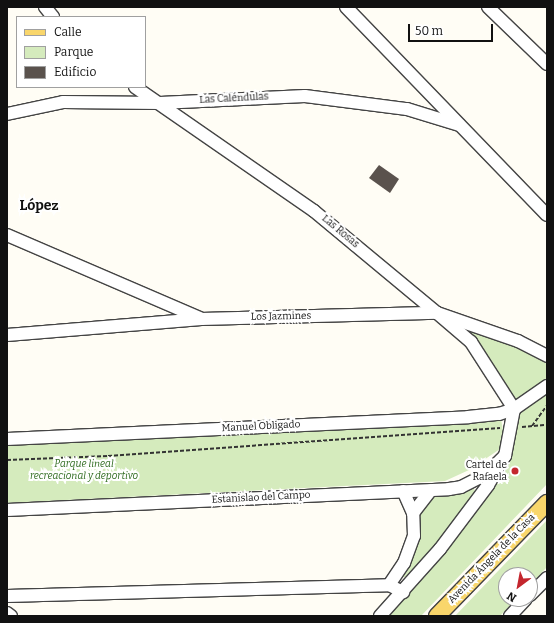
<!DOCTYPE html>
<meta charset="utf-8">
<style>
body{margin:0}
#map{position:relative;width:554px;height:623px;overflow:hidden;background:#fffdf5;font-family:Bitter,serif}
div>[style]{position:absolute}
.green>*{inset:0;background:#d5ebbd}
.building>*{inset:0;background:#5a524d}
.path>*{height:2px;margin-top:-1px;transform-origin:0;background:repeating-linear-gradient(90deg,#333 0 4px,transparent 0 6px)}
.roads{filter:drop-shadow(1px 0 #444) drop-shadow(-1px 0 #444) drop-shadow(0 1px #444) drop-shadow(0 -1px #444)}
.minor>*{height:12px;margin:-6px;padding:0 6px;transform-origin:6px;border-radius:6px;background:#fff}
.major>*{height:16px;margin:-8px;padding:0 8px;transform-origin:8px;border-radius:8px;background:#f9d66b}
.dots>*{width:11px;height:11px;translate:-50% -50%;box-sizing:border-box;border:2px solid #fff;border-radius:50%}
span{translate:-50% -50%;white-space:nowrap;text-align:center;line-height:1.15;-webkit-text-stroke:4px #fff;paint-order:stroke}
.street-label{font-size:10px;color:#111}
.park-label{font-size:10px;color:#2f6b1f;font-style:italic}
.poi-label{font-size:10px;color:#111}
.right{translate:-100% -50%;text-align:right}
.district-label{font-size:14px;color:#111;font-weight:700}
.frame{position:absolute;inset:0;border:8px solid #111;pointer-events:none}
.legend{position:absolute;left:16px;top:16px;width:130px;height:72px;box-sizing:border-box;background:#fff;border:1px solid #a0a0a0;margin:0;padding:5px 7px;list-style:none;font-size:12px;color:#111}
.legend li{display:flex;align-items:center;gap:8px;height:20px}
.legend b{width:20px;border:1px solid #a0a0a0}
.north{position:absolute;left:498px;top:567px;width:40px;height:40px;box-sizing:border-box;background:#fff;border:1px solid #a0a0a0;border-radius:50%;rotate:212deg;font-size:11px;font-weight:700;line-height:16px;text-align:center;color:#111}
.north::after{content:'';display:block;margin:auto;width:14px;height:18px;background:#c4262e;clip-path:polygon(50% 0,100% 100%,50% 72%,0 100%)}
.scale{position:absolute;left:408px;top:24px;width:85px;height:18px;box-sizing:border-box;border:2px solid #111;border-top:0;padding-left:5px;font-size:12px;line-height:14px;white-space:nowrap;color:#111;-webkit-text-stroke:3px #fff;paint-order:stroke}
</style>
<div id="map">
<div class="green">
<i style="clip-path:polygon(446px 319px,547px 358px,547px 384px,514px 405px)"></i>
<i style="clip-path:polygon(547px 392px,547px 484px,421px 616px,387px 616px,420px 581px,492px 487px,518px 410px)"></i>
<i style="clip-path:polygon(501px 419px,504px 437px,500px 449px,469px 470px,445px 481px,7px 503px,7px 444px)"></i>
<i style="clip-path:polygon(473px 487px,476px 493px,466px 509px,429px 553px,405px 577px,398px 577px,416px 514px,432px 494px)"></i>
<i style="clip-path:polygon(547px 520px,547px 567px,530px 585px,530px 575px,506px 575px,506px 599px,516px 599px,500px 616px,455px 616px)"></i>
</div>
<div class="building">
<i style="clip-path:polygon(379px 165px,399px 179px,390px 193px,369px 178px)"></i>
</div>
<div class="path">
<i style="left:532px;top:426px;width:26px;rotate:-54deg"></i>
<i style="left:522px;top:427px;width:25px;rotate:-5deg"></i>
<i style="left:7px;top:460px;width:101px;rotate:-2.3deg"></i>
<i style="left:108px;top:456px;width:393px;rotate:-4.1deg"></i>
</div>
<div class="roads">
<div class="minor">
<i style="left:45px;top:7px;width:13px;rotate:51deg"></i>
<i style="left:346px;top:7px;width:289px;rotate:46deg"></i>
<i style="left:488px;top:7px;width:82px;rotate:44deg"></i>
<i style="left:135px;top:87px;width:218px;rotate:34.7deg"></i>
<i style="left:314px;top:211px;width:160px;rotate:39.7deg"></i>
<i style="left:437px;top:313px;width:45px;rotate:40.5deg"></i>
<i style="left:471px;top:342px;width:80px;rotate:57.3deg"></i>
<i style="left:7px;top:114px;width:57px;rotate:-12.1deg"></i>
<i style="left:63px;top:102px;width:97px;rotate:0.6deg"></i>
<i style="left:160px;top:103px;width:145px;rotate:-2.8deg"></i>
<i style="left:305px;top:96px;width:103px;rotate:7.3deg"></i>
<i style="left:407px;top:109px;width:54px;rotate:17.1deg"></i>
<i style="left:7px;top:235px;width:210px;rotate:23.3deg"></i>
<i style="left:7px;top:335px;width:195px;rotate:-4.7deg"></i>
<i style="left:201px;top:319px;width:236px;rotate:-1.5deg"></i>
<i style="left:437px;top:313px;width:86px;rotate:19.1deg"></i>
<i style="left:518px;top:341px;width:33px;rotate:27deg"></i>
<i style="left:7px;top:439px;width:462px;rotate:-2.7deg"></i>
<i style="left:468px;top:417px;width:31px;rotate:-6deg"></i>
<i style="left:499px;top:414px;width:16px;rotate:-18deg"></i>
<i style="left:514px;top:409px;width:40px;rotate:-34.9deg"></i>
<i style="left:7px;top:510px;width:442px;rotate:-2.7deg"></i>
<i style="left:449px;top:489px;width:12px;rotate:-9deg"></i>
<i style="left:461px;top:487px;width:27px;rotate:-27deg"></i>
<i style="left:485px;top:475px;width:28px;rotate:-44deg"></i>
<i style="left:413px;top:513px;width:29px;rotate:-52deg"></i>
<i style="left:389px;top:585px;width:27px;rotate:-56deg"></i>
<i style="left:404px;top:563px;width:29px;rotate:-70deg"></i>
<i style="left:414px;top:536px;width:23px;rotate:-92deg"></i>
<i style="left:413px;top:513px;width:24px;rotate:-114deg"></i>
<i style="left:530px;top:595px;width:24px;rotate:-45deg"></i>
<i style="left:7px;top:596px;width:382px;rotate:-1.6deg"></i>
<i style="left:389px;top:585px;width:16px;rotate:27deg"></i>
<i style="left:7px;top:613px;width:5px;rotate:37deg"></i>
<i style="left:380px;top:616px;width:90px;rotate:-48.2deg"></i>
<i style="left:440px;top:549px;width:80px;rotate:-53.1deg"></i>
<i style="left:488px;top:485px;width:34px;rotate:-60deg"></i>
<i style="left:505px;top:456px;width:48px;rotate:-79.2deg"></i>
<i style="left:510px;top:616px;width:23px;rotate:-47deg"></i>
</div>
<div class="major">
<i style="left:437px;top:616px;width:158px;rotate:-45.8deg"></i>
</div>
</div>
<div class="dots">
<i style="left:515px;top:471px;background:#c4262e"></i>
</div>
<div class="street-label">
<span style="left:234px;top:99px;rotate:-3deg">Las Caléndulas</span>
<span style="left:340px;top:232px;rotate:40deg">Las Rosas</span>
<span style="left:281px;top:317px;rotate:-1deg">Los Jazmines</span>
<span style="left:261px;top:427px;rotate:-3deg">Manuel Obligado</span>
<span style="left:261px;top:498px;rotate:-3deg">Estanislao del Campo</span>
<span style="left:492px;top:559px;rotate:-46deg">Avenida Ángela de la Casa</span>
</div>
<div class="park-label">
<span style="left:84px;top:470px">Parque lineal<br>recreacional y deportivo</span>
</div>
<div class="poi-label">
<span class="right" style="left:507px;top:471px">Cartel de<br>Rafaela</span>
</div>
<div class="district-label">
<span style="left:39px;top:206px">López</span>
</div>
<div class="frame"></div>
<ul class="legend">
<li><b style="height:5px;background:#f9d66b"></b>Calle</li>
<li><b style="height:11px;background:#d5ebbd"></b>Parque</li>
<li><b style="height:11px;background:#5a524d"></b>Edificio</li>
</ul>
<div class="north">N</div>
<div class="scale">50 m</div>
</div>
